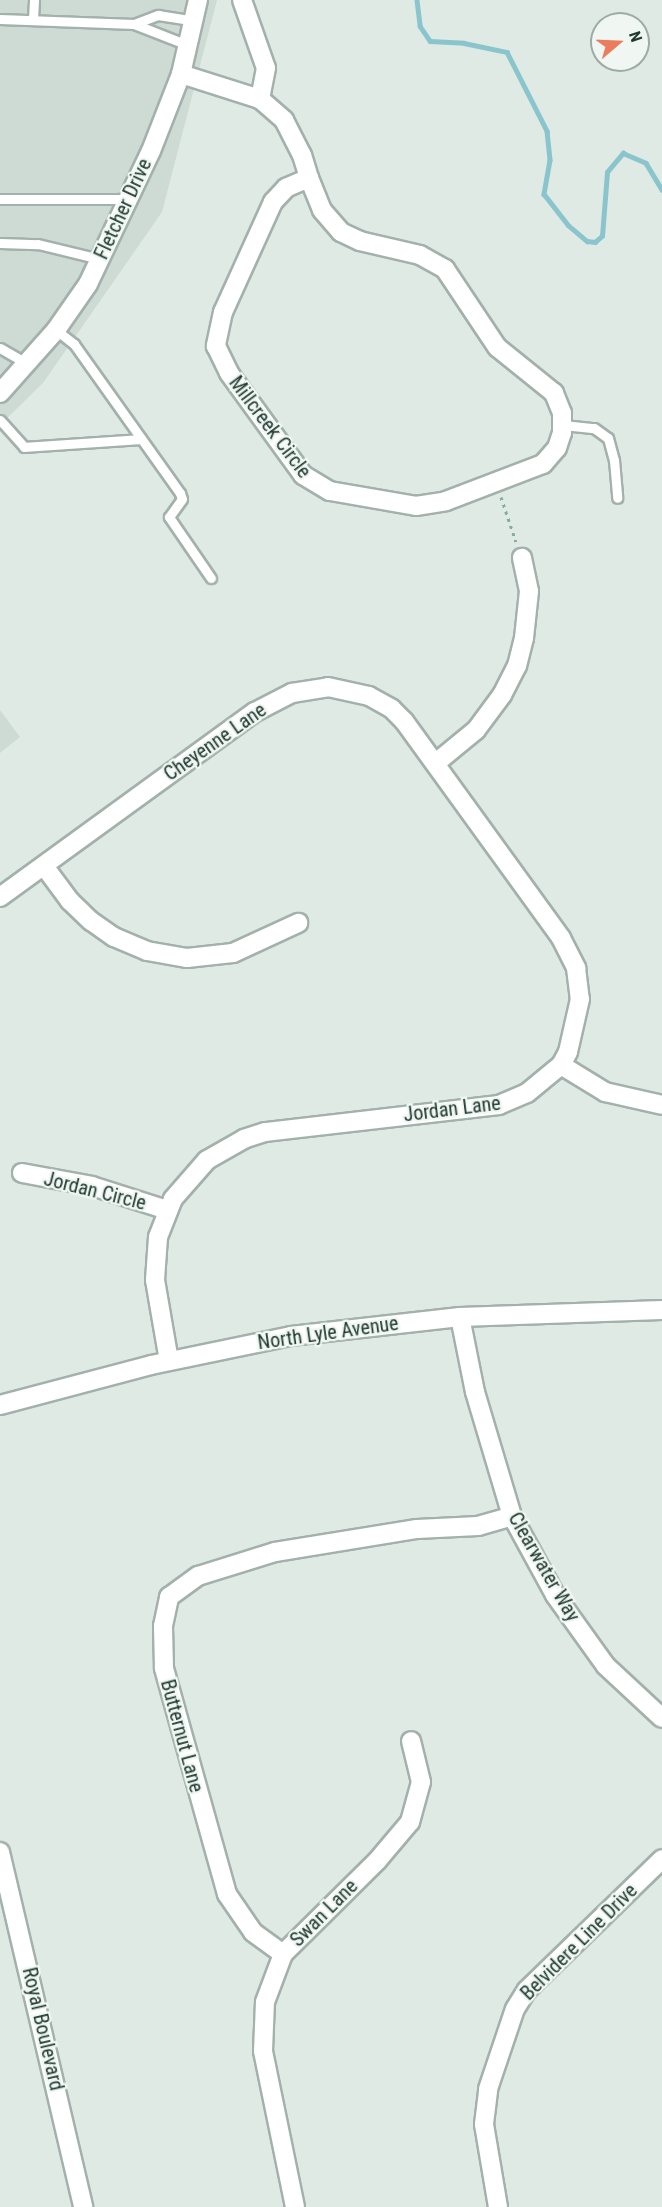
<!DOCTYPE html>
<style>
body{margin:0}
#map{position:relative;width:662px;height:2207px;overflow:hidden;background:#e0eae5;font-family:"Roboto Condensed",sans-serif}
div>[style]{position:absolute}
.built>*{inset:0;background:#cedad4}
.stream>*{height:4.5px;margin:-2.25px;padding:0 2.25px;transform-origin:2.25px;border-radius:2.25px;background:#8ac5cd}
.path>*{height:3px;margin-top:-1.5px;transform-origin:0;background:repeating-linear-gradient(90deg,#82ac9e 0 3px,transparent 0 7.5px)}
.roads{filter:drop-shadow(2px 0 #a3b1ac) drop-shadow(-2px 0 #a3b1ac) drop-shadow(0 2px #a3b1ac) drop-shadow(0 -2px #a3b1ac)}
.service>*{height:9px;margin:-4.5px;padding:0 4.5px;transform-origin:4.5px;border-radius:4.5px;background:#fff}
.minor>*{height:18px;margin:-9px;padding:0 9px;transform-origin:9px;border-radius:9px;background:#fff}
.tertiary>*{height:18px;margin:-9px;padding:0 9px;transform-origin:9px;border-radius:9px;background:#fff}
span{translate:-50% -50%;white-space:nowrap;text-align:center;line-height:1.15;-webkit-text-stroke:4.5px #f0f7f3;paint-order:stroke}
.street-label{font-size:20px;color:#213932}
.north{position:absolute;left:590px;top:12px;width:60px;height:60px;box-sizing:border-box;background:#f0f7f3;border:2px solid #9daba6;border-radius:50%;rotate:71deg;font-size:16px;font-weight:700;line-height:24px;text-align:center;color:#213932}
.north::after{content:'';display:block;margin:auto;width:21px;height:27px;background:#eb7c5d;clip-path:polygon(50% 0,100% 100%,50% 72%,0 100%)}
</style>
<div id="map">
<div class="built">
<i style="clip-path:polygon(0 0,217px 0,162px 212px,43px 383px,0 425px)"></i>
<i style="clip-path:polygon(0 710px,20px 737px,0 753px)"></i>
</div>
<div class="stream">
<i style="left:417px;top:0;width:26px;rotate:83deg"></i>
<i style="left:420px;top:26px;width:18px;rotate:56deg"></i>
<i style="left:430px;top:41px;width:34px;rotate:3deg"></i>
<i style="left:464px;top:43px;width:44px;rotate:11.8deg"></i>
<i style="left:507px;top:52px;width:89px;rotate:63.1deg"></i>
<i style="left:547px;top:131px;width:29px;rotate:84deg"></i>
<i style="left:550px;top:160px;width:35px;rotate:100deg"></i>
<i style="left:544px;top:194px;width:39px;rotate:52deg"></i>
<i style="left:568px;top:225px;width:25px;rotate:40deg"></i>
<i style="left:587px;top:241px;width:8px;rotate:7deg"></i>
<i style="left:595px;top:242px;width:9px;rotate:-41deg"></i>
<i style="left:602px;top:236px;width:64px;rotate:-85.5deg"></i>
<i style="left:607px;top:172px;width:25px;rotate:-50deg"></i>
<i style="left:623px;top:153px;width:25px;rotate:23deg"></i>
<i style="left:646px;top:163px;width:31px;rotate:59deg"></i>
</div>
<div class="path">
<i style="left:501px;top:497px;width:47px;rotate:71.6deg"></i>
</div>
<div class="roads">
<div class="service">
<i style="left:0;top:19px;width:134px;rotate:2.1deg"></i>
<i style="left:134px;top:24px;width:58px;rotate:21.3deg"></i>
<i style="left:33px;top:19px;width:19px;rotate:-87deg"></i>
<i style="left:134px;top:24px;width:26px;rotate:-21deg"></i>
<i style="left:158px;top:15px;width:36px;rotate:9deg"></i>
<i style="left:0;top:199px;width:128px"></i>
<i style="left:0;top:243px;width:38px;rotate:2deg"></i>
<i style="left:38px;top:244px;width:64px;rotate:13.6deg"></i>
<i style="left:56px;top:330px;width:23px;rotate:38deg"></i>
<i style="left:74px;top:344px;width:183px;rotate:54.6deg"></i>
<i style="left:180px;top:493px;width:6px;rotate:72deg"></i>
<i style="left:182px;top:499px;width:22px;rotate:126deg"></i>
<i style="left:169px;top:517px;width:74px;rotate:55.5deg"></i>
<i style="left:0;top:348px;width:30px;rotate:30deg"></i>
<i style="left:0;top:420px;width:36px;rotate:48deg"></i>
<i style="left:24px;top:447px;width:117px;rotate:-3.9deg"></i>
<i style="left:563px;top:425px;width:31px;rotate:6deg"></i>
<i style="left:594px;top:428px;width:17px;rotate:36deg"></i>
<i style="left:608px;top:438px;width:23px;rotate:75deg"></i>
<i style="left:614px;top:460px;width:38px;rotate:85deg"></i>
</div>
<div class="minor">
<i style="left:242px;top:0;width:72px;rotate:70.6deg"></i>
<i style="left:266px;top:68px;width:32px;rotate:101deg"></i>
<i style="left:181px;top:74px;width:83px;rotate:17.6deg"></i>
<i style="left:260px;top:99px;width:32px;rotate:41deg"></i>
<i style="left:284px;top:120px;width:39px;rotate:63deg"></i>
<i style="left:302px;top:155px;width:24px;rotate:73deg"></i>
<i style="left:309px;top:178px;width:25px;rotate:157deg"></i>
<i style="left:286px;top:188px;width:19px;rotate:133deg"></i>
<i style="left:273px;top:202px;width:121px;rotate:114.4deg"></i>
<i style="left:223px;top:312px;width:35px;rotate:102deg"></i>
<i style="left:216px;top:346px;width:30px;rotate:64deg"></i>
<i style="left:229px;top:373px;width:126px;rotate:54deg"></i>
<i style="left:303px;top:475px;width:31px;rotate:31deg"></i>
<i style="left:330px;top:491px;width:87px;rotate:9.9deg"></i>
<i style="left:416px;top:506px;width:30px;rotate:-9deg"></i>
<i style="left:446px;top:501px;width:104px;rotate:-20.9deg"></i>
<i style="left:543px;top:464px;width:21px;rotate:-49deg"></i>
<i style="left:557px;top:448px;width:16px;rotate:-72deg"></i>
<i style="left:562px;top:433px;width:20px;rotate:-90deg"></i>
<i style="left:562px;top:413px;width:22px;rotate:-112deg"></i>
<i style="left:554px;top:393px;width:73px;rotate:-141.1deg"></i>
<i style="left:497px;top:347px;width:94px;rotate:-123.7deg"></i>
<i style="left:445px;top:269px;width:29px;rotate:-151deg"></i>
<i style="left:420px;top:255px;width:62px;rotate:-166.9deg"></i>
<i style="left:360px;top:241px;width:21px;rotate:-155deg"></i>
<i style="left:341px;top:232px;width:29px;rotate:-131deg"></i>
<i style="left:322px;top:210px;width:35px;rotate:-112deg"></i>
<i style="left:0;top:393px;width:84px;rotate:-48.4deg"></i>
<i style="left:56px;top:330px;width:56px;rotate:-55.2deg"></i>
<i style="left:88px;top:284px;width:147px;rotate:-64.7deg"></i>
<i style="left:151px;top:151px;width:83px;rotate:-68.7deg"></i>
<i style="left:181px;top:74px;width:76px;rotate:-77.1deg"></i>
<i style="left:437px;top:762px;width:50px;rotate:-39.4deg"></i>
<i style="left:476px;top:730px;width:44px;rotate:-53.4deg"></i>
<i style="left:502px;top:695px;width:33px;rotate:-63deg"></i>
<i style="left:517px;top:666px;width:29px;rotate:-76deg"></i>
<i style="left:524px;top:638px;width:47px;rotate:-83.9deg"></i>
<i style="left:529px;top:591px;width:34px;rotate:-102deg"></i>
<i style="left:44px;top:866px;width:44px;rotate:53.4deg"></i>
<i style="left:70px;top:901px;width:29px;rotate:44deg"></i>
<i style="left:91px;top:921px;width:28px;rotate:35deg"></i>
<i style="left:114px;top:937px;width:36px;rotate:23deg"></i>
<i style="left:147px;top:951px;width:41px;rotate:9.9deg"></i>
<i style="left:187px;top:958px;width:46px;rotate:-6.2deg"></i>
<i style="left:233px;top:953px;width:72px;rotate:-24.8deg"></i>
<i style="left:0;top:897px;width:315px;rotate:-36deg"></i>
<i style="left:255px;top:712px;width:42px;rotate:-27.2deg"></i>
<i style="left:292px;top:693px;width:36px;rotate:-9deg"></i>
<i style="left:328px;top:687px;width:42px;rotate:12.4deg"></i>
<i style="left:369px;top:696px;width:26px;rotate:29deg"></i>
<i style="left:392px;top:709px;width:17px;rotate:45deg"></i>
<i style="left:404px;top:721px;width:268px;rotate:54.1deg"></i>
<i style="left:561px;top:938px;width:34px;rotate:63deg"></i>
<i style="left:576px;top:968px;width:31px;rotate:83deg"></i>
<i style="left:580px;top:999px;width:54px;rotate:102.8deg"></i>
<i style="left:568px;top:1052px;width:15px;rotate:118deg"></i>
<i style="left:561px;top:1065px;width:44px;rotate:140.5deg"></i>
<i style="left:527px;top:1093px;width:30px;rotate:157deg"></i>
<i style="left:499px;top:1105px;width:236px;rotate:173.4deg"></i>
<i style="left:265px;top:1132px;width:22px;rotate:162deg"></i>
<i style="left:244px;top:1139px;width:43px;rotate:150.4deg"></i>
<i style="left:207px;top:1160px;width:52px;rotate:131.1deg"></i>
<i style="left:173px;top:1199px;width:41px;rotate:111.5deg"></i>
<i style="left:158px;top:1237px;width:43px;rotate:94deg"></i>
<i style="left:155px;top:1280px;width:82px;rotate:80.2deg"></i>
<i style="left:561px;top:1065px;width:52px;rotate:31.5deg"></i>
<i style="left:605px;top:1092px;width:58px;rotate:12.8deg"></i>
<i style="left:22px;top:1173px;width:71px;rotate:10.5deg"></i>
<i style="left:92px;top:1186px;width:79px;rotate:17.7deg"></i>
<i style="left:460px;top:1317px;width:76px;rotate:78.7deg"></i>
<i style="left:475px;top:1392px;width:129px;rotate:73.4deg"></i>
<i style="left:512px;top:1516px;width:90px;rotate:61.4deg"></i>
<i style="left:555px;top:1595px;width:87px;rotate:54.3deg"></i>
<i style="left:606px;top:1666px;width:76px;rotate:42.9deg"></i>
<i style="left:0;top:1405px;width:156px;rotate:-14.8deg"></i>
<i style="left:151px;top:1365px;width:143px;rotate:-11.7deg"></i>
<i style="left:291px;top:1336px;width:170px;rotate:-6.4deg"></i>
<i style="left:460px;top:1317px;width:202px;rotate:-2deg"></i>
<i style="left:283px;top:1954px;width:37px;rotate:-144deg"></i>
<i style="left:253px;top:1932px;width:46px;rotate:-124.4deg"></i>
<i style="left:227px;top:1894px;width:235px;rotate:-105.6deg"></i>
<i style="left:164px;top:1668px;width:42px;rotate:-91.4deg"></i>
<i style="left:163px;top:1626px;width:30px;rotate:-78deg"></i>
<i style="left:169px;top:1597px;width:36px;rotate:-36deg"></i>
<i style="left:198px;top:1576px;width:81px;rotate:-17.3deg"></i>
<i style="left:275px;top:1552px;width:144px;rotate:-9.2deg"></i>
<i style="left:417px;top:1529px;width:61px;rotate:-2.8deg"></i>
<i style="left:478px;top:1526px;width:35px;rotate:-16deg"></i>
<i style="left:295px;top:2207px;width:159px;rotate:-101.6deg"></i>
<i style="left:263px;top:2051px;width:49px;rotate:-87.7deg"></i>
<i style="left:265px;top:2002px;width:51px;rotate:-69.4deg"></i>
<i style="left:283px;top:1954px;width:132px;rotate:-44.7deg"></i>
<i style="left:377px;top:1861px;width:51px;rotate:-49.8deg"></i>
<i style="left:410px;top:1822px;width:41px;rotate:-74.6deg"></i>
<i style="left:421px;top:1782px;width:42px;rotate:-103.7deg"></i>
<i style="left:498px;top:2207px;width:84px;rotate:-99.6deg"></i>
<i style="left:484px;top:2124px;width:35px;rotate:-83deg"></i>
<i style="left:488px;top:2089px;width:84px;rotate:-71.4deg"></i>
<i style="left:515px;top:2009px;width:22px;rotate:-58deg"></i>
<i style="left:527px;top:1990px;width:188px;rotate:-44.1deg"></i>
</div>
<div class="tertiary">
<i style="left:0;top:1852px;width:365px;rotate:76.8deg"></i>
</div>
</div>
<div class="street-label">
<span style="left:123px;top:209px;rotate:-65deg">Fletcher Drive</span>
<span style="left:270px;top:427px;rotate:53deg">Millcreek Circle</span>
<span style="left:215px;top:742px;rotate:-35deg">Cheyenne Lane</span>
<span style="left:452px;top:1109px;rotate:-7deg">Jordan Lane</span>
<span style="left:95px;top:1191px;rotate:14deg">Jordan Circle</span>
<span style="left:328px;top:1333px;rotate:-8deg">North Lyle Avenue</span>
<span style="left:544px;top:1567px;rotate:60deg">Clearwater Way</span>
<span style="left:182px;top:1736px;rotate:75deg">Butternut Lane</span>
<span style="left:324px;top:1913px;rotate:-45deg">Swan Lane</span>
<span style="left:579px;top:1942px;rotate:-45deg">Belvidere Line Drive</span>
<span style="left:43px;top:2029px;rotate:77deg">Royal Boulevard</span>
</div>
<div class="north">N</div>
</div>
